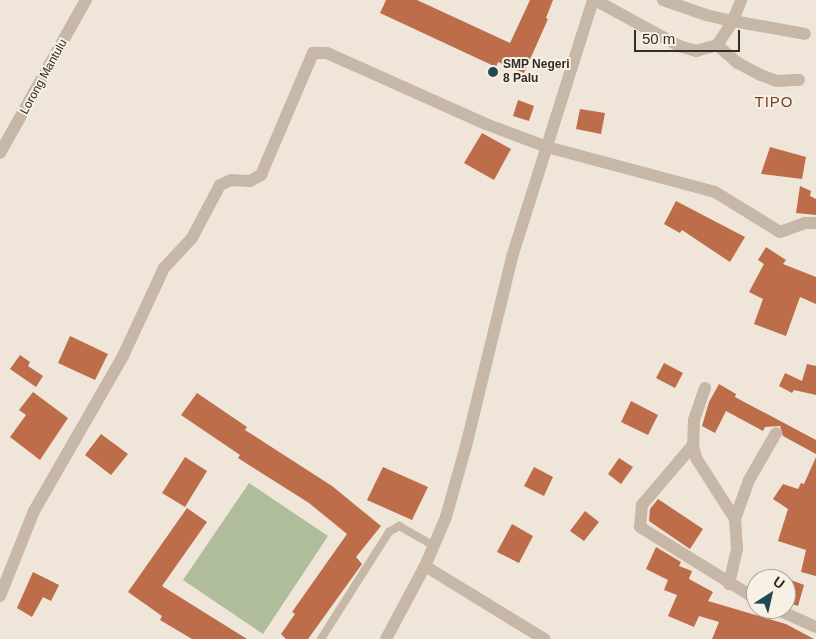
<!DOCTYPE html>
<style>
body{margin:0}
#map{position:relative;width:816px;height:639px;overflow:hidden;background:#efe6d9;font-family:Helvetica,sans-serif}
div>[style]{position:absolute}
.green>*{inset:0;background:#afbd9a}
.building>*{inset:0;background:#bd6d49}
.service>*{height:8px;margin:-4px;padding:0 4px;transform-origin:4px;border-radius:4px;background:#c6b7a6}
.minor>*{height:12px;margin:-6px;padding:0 6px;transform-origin:6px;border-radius:6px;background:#c6b7a6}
.dots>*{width:14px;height:14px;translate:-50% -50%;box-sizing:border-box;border:2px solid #f7f0e4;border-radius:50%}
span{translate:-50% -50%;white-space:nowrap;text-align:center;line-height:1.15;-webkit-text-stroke:4px #f7f0e4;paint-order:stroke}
.poi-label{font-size:12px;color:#322b26;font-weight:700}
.left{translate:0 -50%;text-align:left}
.street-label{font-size:12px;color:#322b26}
.quarter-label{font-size:15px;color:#7b4025;letter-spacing:1px}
.north{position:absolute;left:746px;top:569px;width:50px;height:50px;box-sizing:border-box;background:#f7f0e4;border:1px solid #a8a198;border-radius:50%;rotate:35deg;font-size:14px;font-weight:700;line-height:20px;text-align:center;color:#322b26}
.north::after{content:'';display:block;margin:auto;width:18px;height:22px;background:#1f4a51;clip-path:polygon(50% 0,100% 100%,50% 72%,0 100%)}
.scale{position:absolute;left:634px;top:30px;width:106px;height:22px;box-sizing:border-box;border:2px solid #322b26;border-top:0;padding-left:6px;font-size:15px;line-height:18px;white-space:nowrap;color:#322b26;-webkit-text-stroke:4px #f7f0e4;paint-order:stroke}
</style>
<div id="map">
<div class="green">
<i style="clip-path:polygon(249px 483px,328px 536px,263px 634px,183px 580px)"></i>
</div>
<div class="building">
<i style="clip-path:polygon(386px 0,417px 0,510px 43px,530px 0,553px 0,546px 18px,548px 19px,524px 73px,498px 62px,496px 67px,380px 13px)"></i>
<i style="clip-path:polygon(518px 100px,534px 106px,529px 121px,513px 116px)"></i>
<i style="clip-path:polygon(580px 109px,605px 113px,601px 134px,576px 129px)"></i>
<i style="clip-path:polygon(482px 133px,511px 149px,494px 180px,464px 163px)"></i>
<i style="clip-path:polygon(770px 147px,806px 157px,802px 179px,761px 174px)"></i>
<i style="clip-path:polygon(800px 186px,811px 191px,810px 196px,816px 199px,816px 215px,796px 213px)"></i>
<i style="clip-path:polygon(676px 201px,745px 237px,730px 262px,682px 230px,680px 233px,664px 224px)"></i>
<i style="clip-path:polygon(766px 247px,786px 260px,783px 264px,816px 277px,816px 304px,800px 297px,786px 336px,754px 324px,763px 299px,749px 292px,764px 264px,758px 260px)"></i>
<i style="clip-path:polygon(70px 336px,108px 354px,95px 380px,58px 363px)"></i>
<i style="clip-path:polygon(20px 355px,30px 362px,28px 366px,43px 376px,36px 387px,10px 369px)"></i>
<i style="clip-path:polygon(664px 363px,683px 373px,675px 388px,656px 378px)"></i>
<i style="clip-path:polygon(807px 364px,816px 366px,816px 395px,794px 390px,792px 393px,779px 386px,785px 373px,802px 381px)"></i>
<i style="clip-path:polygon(719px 384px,736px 394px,735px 397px,816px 440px,816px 454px,783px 436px,780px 426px,765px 427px,763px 431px,726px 411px,715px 433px,702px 426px,709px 402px)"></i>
<i style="clip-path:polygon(33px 392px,68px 418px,40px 460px,10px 437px,26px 415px,19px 410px)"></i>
<i style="clip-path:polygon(197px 393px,247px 427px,245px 430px,332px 486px,381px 526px,356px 557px,362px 564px,308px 639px,286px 639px,281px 634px,295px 614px,292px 612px,347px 534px,309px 503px,238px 458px,240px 455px,181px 415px)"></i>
<i style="clip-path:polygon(631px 401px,658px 415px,648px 435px,621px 422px)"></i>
<i style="clip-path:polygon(101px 434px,128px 454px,111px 475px,85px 455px)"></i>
<i style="clip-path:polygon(185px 457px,207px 471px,185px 507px,162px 493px)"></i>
<i style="clip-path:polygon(816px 457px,816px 576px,801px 572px,806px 550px,778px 541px,788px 509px,773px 499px,783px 484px,798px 489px,801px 483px,804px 484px)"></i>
<i style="clip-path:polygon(619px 458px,633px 467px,621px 484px,608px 474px)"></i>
<i style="clip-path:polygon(383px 467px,428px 487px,412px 520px,367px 500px)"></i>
<i style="clip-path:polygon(534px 467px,553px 477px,544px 496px,524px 486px)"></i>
<i style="clip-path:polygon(658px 499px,703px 529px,690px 549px,649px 521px,650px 509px)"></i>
<i style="clip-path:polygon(187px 508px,207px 522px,162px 586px,247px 639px,192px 639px,160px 620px,162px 616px,128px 592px)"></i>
<i style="clip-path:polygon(585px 511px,599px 522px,584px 541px,570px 531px)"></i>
<i style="clip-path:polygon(512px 524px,533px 536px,519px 563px,497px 552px)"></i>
<i style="clip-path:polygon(656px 547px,681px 562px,679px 566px,692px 571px,689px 579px,713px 592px,708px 601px,786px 624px,814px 639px,712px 639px,719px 622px,699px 616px,694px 627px,668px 616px,677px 595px,664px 590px,668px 580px,646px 569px)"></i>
<i style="clip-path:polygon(33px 572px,59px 585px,51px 601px,43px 597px,32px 617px,17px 608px)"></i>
<i style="clip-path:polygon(786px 578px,804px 585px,798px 606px,786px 602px)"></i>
</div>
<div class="service">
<i style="left:321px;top:639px;width:127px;rotate:-57.6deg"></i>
<i style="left:389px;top:532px;width:12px;rotate:-31deg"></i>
<i style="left:399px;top:526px;width:40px;rotate:29.7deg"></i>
</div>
<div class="minor">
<i style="left:595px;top:0;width:96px;rotate:28.7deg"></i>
<i style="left:679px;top:46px;width:18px;rotate:16deg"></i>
<i style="left:696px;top:51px;width:22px;rotate:-16deg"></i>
<i style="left:717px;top:45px;width:29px;rotate:-56deg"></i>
<i style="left:733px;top:21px;width:73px;rotate:10.2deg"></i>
<i style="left:663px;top:0;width:46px;rotate:19.2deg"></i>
<i style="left:706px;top:15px;width:28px;rotate:13deg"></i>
<i style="left:733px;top:21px;width:22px;rotate:-69deg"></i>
<i style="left:717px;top:45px;width:28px;rotate:41deg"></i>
<i style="left:738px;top:63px;width:26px;rotate:28deg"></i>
<i style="left:761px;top:75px;width:17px;rotate:21deg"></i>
<i style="left:777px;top:81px;width:22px;rotate:-3deg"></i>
<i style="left:0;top:153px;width:176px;rotate:-60.7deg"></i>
<i style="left:705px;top:388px;width:34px;rotate:109deg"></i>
<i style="left:694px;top:420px;width:25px;rotate:92deg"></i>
<i style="left:693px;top:445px;width:13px;rotate:77deg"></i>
<i style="left:696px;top:458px;width:72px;rotate:57.4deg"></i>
<i style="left:735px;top:519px;width:30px;rotate:86deg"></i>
<i style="left:737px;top:549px;width:36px;rotate:103deg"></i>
<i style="left:693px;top:445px;width:79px;rotate:130.4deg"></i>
<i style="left:642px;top:505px;width:22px;rotate:95deg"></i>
<i style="left:640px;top:527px;width:137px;rotate:31.8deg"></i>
<i style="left:735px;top:519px;width:41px;rotate:-70.3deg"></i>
<i style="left:749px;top:480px;width:54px;rotate:-60.1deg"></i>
<i style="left:425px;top:566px;width:140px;rotate:31.5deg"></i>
<i style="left:0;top:596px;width:92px;rotate:-68.2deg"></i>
<i style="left:34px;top:511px;width:179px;rotate:-60.1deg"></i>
<i style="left:123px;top:356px;width:97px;rotate:-65deg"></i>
<i style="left:164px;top:268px;width:41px;rotate:-47deg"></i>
<i style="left:192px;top:238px;width:60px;rotate:-62.2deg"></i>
<i style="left:220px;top:185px;width:12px;rotate:-24deg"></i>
<i style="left:231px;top:180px;width:19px;rotate:3deg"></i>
<i style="left:250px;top:181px;width:13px;rotate:-29deg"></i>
<i style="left:261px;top:175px;width:133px;rotate:-66.9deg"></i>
<i style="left:313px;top:53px;width:14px"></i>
<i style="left:327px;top:53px;width:174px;rotate:24.1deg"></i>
<i style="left:486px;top:124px;width:65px;rotate:20.7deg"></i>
<i style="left:547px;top:147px;width:174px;rotate:15deg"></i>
<i style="left:715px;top:192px;width:76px;rotate:31.6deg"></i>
<i style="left:780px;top:232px;width:27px;rotate:-20deg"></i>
<i style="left:805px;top:223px;width:11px"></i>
<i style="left:776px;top:609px;width:44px;rotate:24.2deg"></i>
<i style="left:386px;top:639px;width:83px;rotate:-61.9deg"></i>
<i style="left:425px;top:566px;width:53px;rotate:-66.8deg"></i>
<i style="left:446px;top:517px;width:74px;rotate:-74.3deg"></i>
<i style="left:466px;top:446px;width:195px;rotate:-76.3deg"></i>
<i style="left:512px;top:257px;width:269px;rotate:-72.5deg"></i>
</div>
<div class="dots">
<i style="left:493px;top:72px;background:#1f4a51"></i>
</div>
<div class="poi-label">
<span class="left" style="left:503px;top:72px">SMP Negeri<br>8 Palu</span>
</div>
<div class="street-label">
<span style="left:44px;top:77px;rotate:-61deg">Lorong Mantulu</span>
</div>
<div class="quarter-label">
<span style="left:774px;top:102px">TIPO</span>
</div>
<div class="north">U</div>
<div class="scale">50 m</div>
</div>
